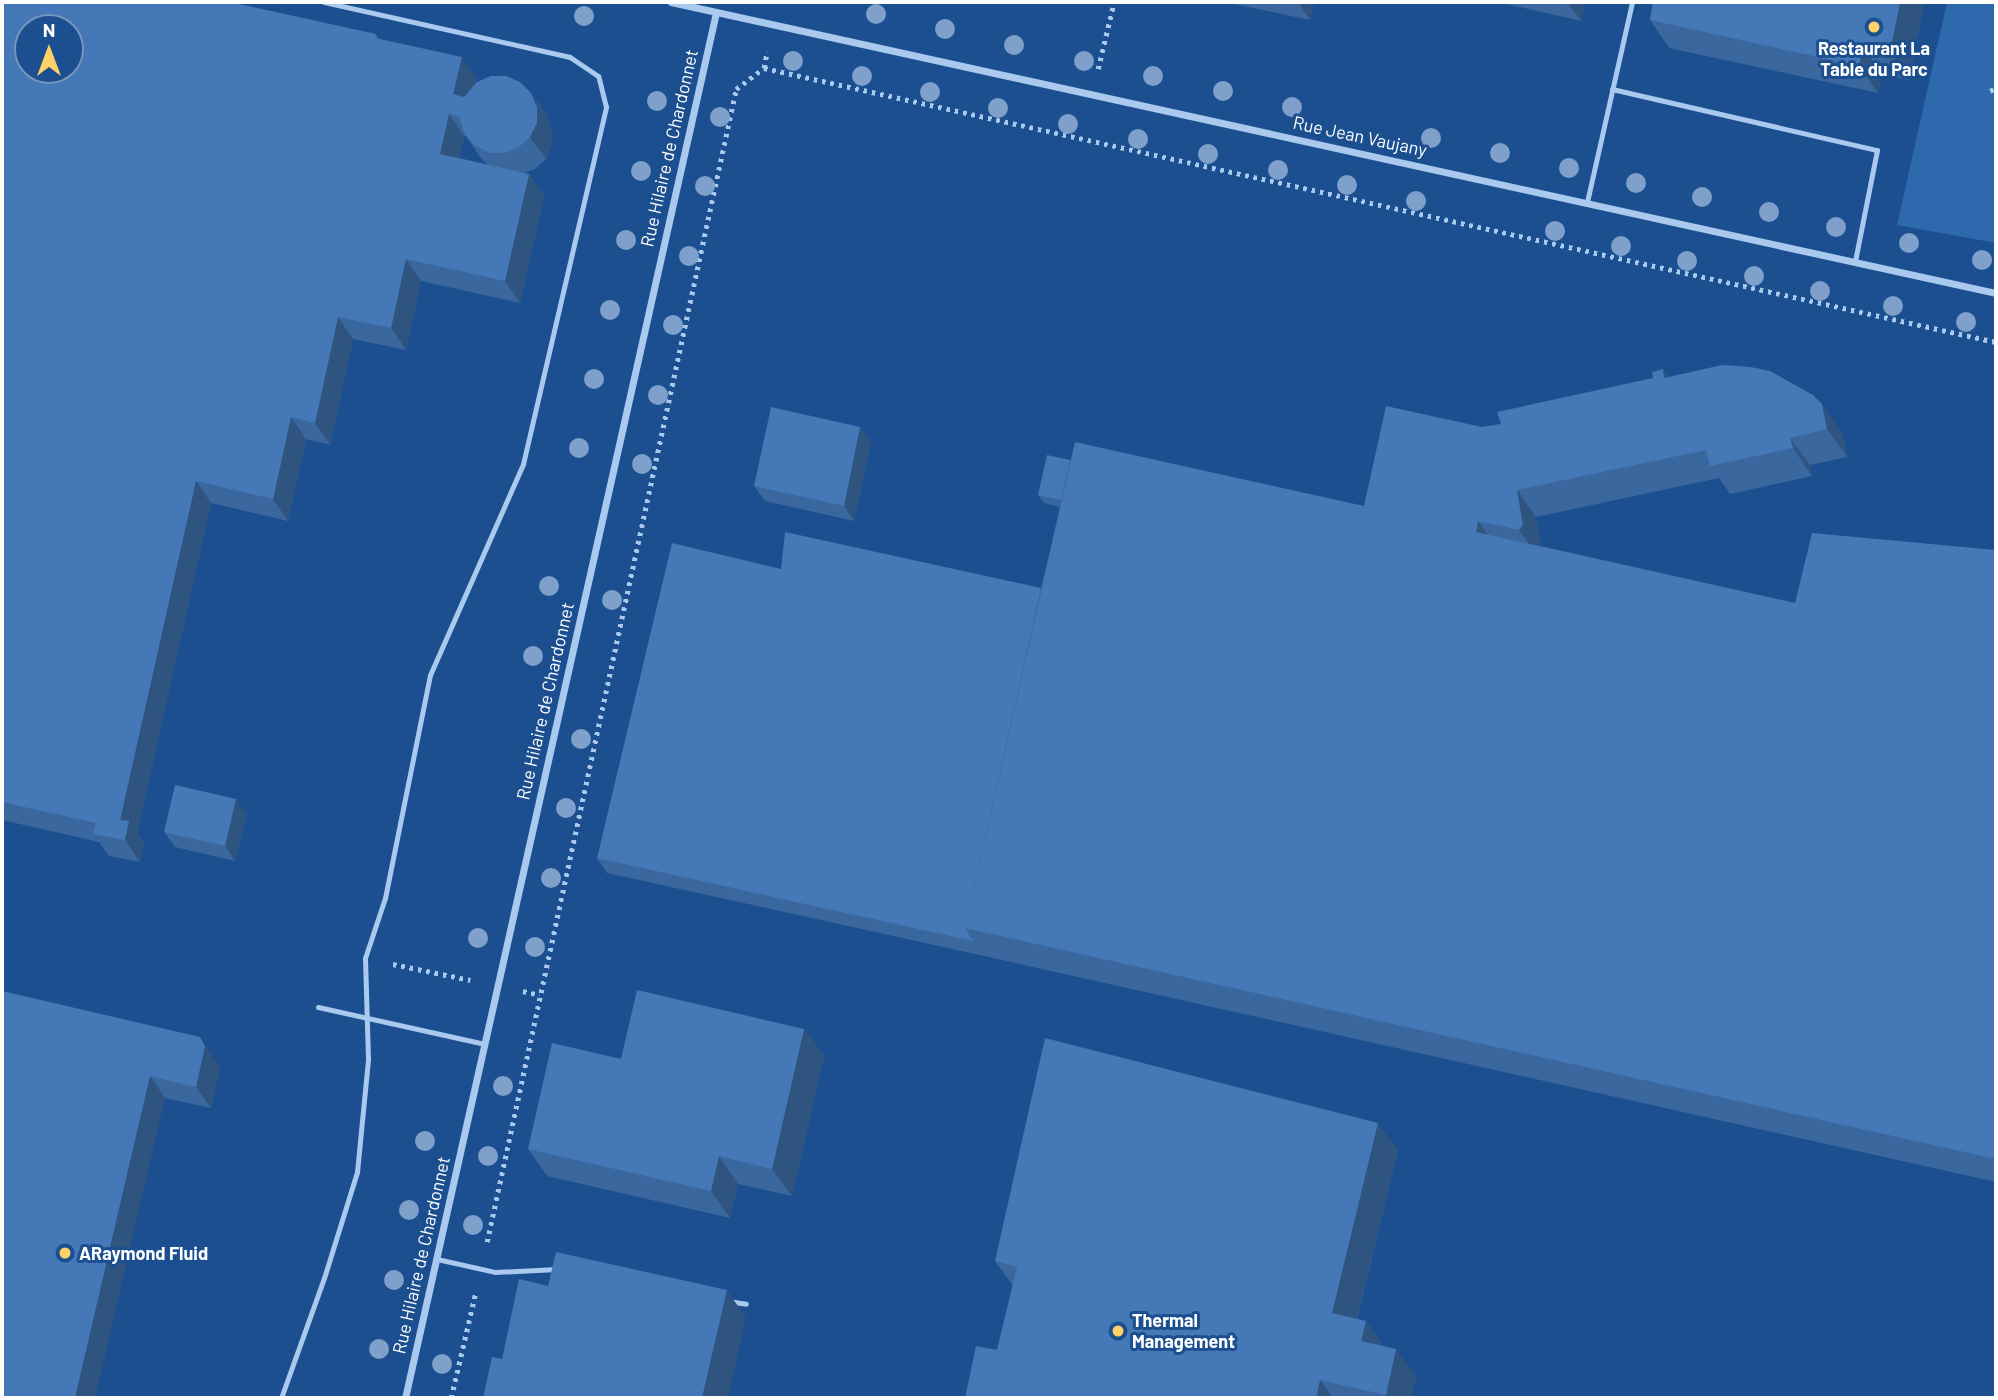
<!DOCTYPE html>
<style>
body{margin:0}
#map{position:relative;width:1998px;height:1400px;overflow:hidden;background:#1b4f8f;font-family:Barlow,sans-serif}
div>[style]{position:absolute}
.green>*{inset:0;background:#2e69ad}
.path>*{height:4.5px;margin-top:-2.25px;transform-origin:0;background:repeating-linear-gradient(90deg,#a9c9ee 0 3.5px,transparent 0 8.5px)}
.lane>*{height:5px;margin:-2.5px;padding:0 2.5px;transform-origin:2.5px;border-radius:2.5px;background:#a9c9ee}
.street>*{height:7px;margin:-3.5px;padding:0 3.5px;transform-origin:3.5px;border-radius:3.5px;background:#a9c9ee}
.trees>*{width:20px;height:20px;margin:-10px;border-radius:50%;background:#7ea0ca}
.wall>*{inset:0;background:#3a679d}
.shaded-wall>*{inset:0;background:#305480}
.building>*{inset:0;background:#4478b7}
.dots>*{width:19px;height:19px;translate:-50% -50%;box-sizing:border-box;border:4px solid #1b4f8f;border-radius:50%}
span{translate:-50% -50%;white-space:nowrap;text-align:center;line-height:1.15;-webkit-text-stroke:6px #1b4f8f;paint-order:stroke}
.poi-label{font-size:18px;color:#fff;font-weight:700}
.left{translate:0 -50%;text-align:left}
.street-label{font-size:18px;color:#fff}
.frame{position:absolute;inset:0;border:4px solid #fff;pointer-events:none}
.north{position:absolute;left:14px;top:14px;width:70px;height:70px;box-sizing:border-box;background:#1b4f8f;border:2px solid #7695bc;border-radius:50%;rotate:0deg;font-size:19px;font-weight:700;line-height:28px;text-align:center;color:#fff}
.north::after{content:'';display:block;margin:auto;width:24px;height:32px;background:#ffd166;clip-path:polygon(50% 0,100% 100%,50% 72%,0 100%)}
</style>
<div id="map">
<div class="green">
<i style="clip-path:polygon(1947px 2px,1996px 2px,1996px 243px,1897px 225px)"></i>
</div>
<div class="path">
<i style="left:764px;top:68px;width:17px;rotate:-80deg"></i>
<i style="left:1098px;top:69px;width:69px;rotate:-76.6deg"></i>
<i style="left:1990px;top:91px;width:7px;rotate:-27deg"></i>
<i style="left:393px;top:964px;width:79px;rotate:11.7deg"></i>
<i style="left:523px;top:991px;width:17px;rotate:13deg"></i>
<i style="left:487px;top:1242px;width:1180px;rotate:-77.81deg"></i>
<i style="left:736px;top:89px;width:35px;rotate:-37deg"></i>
<i style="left:764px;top:68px;width:1262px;rotate:12.54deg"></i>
<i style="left:451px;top:1398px;width:106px;rotate:-76.9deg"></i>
</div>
<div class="lane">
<i style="left:1612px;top:89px;width:272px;rotate:13deg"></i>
<i style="left:1877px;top:150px;width:113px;rotate:101.2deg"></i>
<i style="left:1587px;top:202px;width:205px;rotate:-77.3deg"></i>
<i style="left:318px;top:1007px;width:171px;rotate:12.5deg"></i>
<i style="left:437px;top:1259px;width:59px;rotate:12.6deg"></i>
<i style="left:495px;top:1272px;width:62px;rotate:-2.8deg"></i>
<i style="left:728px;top:1301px;width:18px;rotate:9deg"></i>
<i style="left:281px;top:1398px;width:127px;rotate:-70.3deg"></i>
<i style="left:324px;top:1278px;width:111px;rotate:-72.7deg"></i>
<i style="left:357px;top:1172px;width:114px;rotate:-84.4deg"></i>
<i style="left:368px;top:1059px;width:101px;rotate:-91.7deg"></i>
<i style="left:365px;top:958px;width:63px;rotate:-71.6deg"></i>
<i style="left:385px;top:898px;width:227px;rotate:-78.6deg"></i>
<i style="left:430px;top:675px;width:231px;rotate:-66.2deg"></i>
<i style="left:523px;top:464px;width:367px;rotate:-76.9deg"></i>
<i style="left:606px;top:107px;width:32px;rotate:-104deg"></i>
<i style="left:598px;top:76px;width:34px;rotate:-146deg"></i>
<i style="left:570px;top:57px;width:253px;rotate:-167.4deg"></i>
</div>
<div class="street">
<i style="left:671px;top:2px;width:1357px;rotate:12.39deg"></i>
<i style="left:405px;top:1398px;width:1420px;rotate:-77.35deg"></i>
</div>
<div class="trees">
<i style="left:876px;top:14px"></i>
<i style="left:584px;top:16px"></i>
<i style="left:945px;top:29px"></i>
<i style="left:1014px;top:45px"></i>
<i style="left:793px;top:61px"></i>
<i style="left:1084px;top:61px"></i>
<i style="left:862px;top:76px"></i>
<i style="left:1153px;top:76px"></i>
<i style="left:1223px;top:91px"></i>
<i style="left:930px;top:92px"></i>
<i style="left:657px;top:101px"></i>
<i style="left:1292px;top:107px"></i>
<i style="left:998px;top:108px"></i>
<i style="left:720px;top:117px"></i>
<i style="left:1068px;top:124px"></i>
<i style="left:1431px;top:138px"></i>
<i style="left:1138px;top:139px"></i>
<i style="left:1500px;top:153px"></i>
<i style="left:1208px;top:154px"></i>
<i style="left:1569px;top:168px"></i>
<i style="left:1278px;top:170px"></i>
<i style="left:641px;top:171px"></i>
<i style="left:1636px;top:183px"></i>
<i style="left:1347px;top:185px"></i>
<i style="left:705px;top:186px"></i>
<i style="left:1702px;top:197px"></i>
<i style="left:1416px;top:201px"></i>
<i style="left:1769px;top:212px"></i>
<i style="left:1836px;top:227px"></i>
<i style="left:1555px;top:231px"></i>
<i style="left:626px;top:240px"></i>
<i style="left:1909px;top:243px"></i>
<i style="left:1621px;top:246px"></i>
<i style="left:689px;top:256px"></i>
<i style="left:1982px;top:260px"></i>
<i style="left:1687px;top:261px"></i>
<i style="left:1754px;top:276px"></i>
<i style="left:1820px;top:291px"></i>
<i style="left:1893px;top:306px"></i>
<i style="left:610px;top:310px"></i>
<i style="left:1966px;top:322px"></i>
<i style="left:673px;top:325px"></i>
<i style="left:594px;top:379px"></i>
<i style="left:658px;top:395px"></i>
<i style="left:579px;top:448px"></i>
<i style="left:642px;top:464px"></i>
<i style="left:549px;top:586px"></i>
<i style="left:612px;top:600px"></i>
<i style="left:533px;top:656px"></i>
<i style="left:581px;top:739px"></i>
<i style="left:566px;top:808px"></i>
<i style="left:551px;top:878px"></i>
<i style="left:478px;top:938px"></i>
<i style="left:535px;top:947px"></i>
<i style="left:503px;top:1086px"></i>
<i style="left:425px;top:1141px"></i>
<i style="left:488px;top:1156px"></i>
<i style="left:409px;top:1210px"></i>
<i style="left:473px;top:1225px"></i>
<i style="left:394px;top:1280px"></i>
<i style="left:379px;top:1349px"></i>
<i style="left:442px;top:1364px"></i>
</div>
<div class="wall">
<i style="clip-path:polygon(evenodd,2px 2px,376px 34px,379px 39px,477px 79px,476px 82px,531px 93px,546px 114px,552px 129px,552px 144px,546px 159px,535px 169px,524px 173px,529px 174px,544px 196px,520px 303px,421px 281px,406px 350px,353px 339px,330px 445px,306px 439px,288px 521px,211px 503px,137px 833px,144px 843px,140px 862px,109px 856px,99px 842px,2px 820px,2px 2px,464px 136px,466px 136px,480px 157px,488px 165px,459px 158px,464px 136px)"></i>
<i style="clip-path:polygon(1232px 2px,1314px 2px,1310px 20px,1234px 4px)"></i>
<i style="clip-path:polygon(1498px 2px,1585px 2px,1581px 21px)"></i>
<i style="clip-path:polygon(1653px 2px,1924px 2px,1909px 80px,1882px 75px,1878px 93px,1669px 48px,1650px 20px)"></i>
<i style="clip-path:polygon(1669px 377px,1842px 432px,1847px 457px,1810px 465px,1812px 476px,1730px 494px,1719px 478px,1536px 517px,1541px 546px,1795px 603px,1996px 550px,1996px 1182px,984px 956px,607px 873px,597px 858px,781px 569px,1041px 588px,1060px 507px,1044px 503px,1038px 495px,1070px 460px,1364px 506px,1482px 427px,1501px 424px)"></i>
<i style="clip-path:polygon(860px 427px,871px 442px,854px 521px,765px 501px,754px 486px)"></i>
<i style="clip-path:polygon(247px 814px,235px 861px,175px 847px,164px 832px)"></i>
<i style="clip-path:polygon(2px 991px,220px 1067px,211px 1108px,165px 1098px)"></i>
<i style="clip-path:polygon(804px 1029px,824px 1056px,792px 1196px,738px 1184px,730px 1218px,547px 1176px,528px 1149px,621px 1059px)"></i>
<i style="clip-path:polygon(1398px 1150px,1357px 1319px,1366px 1321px,1383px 1346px,1416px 1376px,1411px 1398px,965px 1398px,997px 1350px,1013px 1286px,995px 1261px)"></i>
</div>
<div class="shaded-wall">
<i style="clip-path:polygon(1298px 2px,1314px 2px,1310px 20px)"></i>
<i style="clip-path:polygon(1567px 2px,1585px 2px,1581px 21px)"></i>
<i style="clip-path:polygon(1900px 2px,1924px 2px,1909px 80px,1890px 52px)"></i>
<i style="clip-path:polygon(1863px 47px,1882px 75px,1878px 93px,1859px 66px)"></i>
<i style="clip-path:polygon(462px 57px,477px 79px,469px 116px,453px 94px)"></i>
<i style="clip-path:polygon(531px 93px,546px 114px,552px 129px,552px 144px,546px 159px,530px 137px)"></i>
<i style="clip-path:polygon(449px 114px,464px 136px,455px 176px,440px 154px)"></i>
<i style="clip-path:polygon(529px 174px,544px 196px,520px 303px,505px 281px)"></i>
<i style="clip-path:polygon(406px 259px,421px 281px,406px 350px,391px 328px)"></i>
<i style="clip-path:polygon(338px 317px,353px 339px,330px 445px,315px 423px)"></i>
<i style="clip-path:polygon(1663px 369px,1682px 396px,1664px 378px)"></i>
<i style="clip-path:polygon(1822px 404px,1842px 432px,1847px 457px,1827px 429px)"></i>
<i style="clip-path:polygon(291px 417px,306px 439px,288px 521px,273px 499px)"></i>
<i style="clip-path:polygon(860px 427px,871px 442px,854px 521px,844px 506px)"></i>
<i style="clip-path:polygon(1790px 438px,1810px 465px,1812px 476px,1793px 448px)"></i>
<i style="clip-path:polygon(196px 481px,211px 503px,137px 833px,144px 843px,140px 862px,125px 840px,120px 820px)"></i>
<i style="clip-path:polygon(1517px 490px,1536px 517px,1542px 553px,1539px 558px,1519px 530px)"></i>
<i style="clip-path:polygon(1478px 521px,1497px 549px,1476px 532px)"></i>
<i style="clip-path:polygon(236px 799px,247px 814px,235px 861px,225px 846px)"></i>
<i style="clip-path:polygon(804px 1029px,824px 1056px,792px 1196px,772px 1169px)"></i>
<i style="clip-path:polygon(200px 1037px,220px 1067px,211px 1108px,196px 1087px)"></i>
<i style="clip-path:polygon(150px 1076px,165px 1098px,95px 1398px,75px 1398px)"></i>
<i style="clip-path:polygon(1378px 1123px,1398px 1150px,1351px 1341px,1332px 1313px)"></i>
<i style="clip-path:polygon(719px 1156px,738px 1184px,730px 1218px,711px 1191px)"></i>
<i style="clip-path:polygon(727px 1290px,746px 1318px,728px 1398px,702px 1398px)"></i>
<i style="clip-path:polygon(1366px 1321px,1385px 1349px,1361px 1341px)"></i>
<i style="clip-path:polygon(1396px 1349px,1416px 1376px,1411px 1398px,1389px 1398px,1386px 1395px)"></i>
<i style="clip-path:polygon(1320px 1380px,1333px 1398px,1316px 1398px)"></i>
</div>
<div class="building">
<i style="clip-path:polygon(evenodd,2px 2px,230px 2px,376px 34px,375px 38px,462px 57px,453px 94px,464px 97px,477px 82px,491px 76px,506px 76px,520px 82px,531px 93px,537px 107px,537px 123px,530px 137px,519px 147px,505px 153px,490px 153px,476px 146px,465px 135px,459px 116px,449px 114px,440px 154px,529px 174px,505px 281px,406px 259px,391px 328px,338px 317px,315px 423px,291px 417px,273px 499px,196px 481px,120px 820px,129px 821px,125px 840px,93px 834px,96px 823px,2px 802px,2px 2px,28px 28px,70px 28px,70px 70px,28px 70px,28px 28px)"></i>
<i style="clip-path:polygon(1653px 2px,1900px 2px,1890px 52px,1863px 47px,1859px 66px,1650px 20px)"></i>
<i style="clip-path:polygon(1722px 365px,1751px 367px,1770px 371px,1813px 395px,1822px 404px,1827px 429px,1790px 438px,1793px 448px,1710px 466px,1706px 450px,1517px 490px,1523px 525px,1519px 530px,1478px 521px,1476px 532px,1795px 603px,1812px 533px,1996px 550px,1996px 1159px,965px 928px,1075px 442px,1364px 506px,1386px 406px,1482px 427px,1501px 424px,1497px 412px,1653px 378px,1652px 372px,1663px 369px,1664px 378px)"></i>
<i style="clip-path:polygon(771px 407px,860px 427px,844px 506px,754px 486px)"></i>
<i style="clip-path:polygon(1047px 455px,1070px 460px,1061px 500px,1038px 495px)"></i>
<i style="clip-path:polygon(785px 532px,1041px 588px,965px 928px,973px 941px,597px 858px,672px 543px,781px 569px)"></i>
<i style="clip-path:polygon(175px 785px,236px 799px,225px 846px,164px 832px)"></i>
<i style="clip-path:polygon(637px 990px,804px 1029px,772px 1169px,719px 1156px,711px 1191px,528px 1149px,552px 1043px,621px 1059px)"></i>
<i style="clip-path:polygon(2px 991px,200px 1037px,205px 1046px,196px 1087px,150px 1076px,75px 1398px,2px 1398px)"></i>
<i style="clip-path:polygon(1045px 1038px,1378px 1123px,1332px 1313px,1366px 1321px,1361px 1341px,1396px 1349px,1386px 1395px,1320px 1380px,1316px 1398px,965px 1398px,976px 1346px,997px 1350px,1017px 1267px,995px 1261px)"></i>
<i style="clip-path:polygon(556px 1252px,727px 1290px,702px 1398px,483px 1398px,492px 1357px,502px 1359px,519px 1279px,548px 1286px)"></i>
</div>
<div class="dots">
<i style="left:1874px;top:27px;background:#ffd166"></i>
<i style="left:65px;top:1253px;background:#ffd166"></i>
<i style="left:1118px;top:1331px;background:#ffd166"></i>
</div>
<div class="poi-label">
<span style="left:1874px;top:59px">Restaurant La<br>Table du Parc</span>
<span class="left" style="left:79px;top:1253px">ARaymond Fluid</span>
<span class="left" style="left:1132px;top:1331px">Thermal<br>Management</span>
</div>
<div class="street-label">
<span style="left:1360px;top:136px;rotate:12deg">Rue Jean Vaujany</span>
<span style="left:669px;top:148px;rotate:-77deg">Rue Hilaire de Chardonnet</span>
<span style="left:545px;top:701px;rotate:-77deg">Rue Hilaire de Chardonnet</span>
<span style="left:421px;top:1255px;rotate:-77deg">Rue Hilaire de Chardonnet</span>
</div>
<div class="frame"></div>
<div class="north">N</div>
</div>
